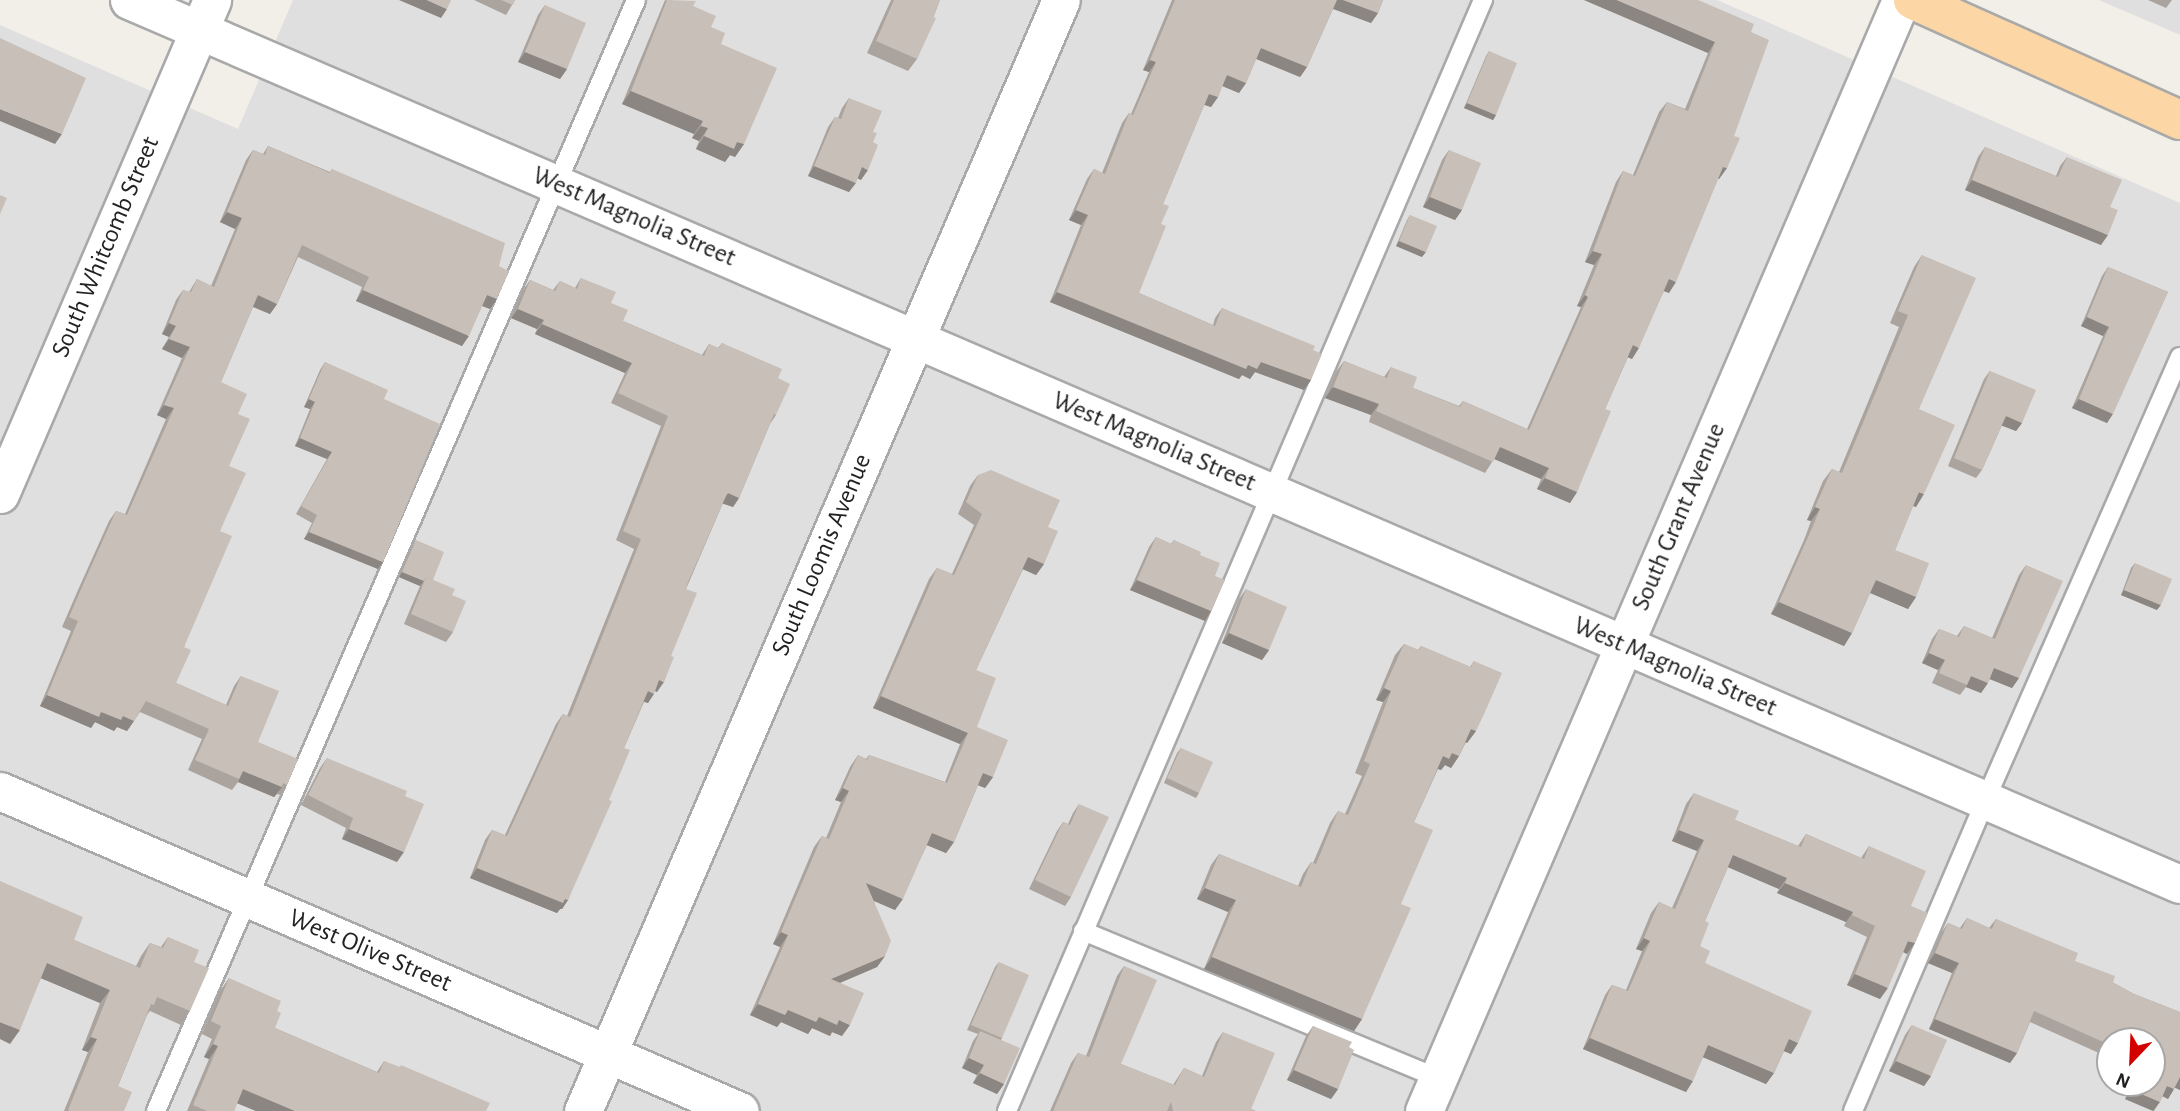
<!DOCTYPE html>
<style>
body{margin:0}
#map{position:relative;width:2180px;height:1111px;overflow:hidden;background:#f2efe9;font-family:"Alegreya Sans",sans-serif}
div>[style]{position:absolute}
.residential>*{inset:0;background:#e0dfdf}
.roads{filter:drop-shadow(2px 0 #a9a9a9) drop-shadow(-2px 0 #a9a9a9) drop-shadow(0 2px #a9a9a9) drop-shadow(0 -2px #a9a9a9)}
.lane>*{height:18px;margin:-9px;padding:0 9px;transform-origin:9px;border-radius:9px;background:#fff}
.street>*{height:37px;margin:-18.5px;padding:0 18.5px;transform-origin:18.5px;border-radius:18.5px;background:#fff}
.primary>*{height:38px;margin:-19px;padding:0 19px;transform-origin:19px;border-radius:19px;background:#fcd6a4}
.wall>*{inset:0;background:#aba49e}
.shaded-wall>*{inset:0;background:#8b8681}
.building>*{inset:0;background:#c7bfb8}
span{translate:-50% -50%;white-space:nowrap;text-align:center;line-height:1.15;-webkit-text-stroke:5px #fff;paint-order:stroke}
.street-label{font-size:26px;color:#222}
.north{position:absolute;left:2096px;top:1027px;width:70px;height:70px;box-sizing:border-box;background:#fff;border:2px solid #a7a7a7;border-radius:50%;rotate:203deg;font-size:19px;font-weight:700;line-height:28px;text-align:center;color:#222}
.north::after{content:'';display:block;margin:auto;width:24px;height:32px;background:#d40000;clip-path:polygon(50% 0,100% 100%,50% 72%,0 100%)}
</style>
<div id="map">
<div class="residential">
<i style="clip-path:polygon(evenodd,293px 0,1717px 0,2180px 203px,2180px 1111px,0 1111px,0 25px,238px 129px,293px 0,2110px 1041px,2152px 1041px,2152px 1083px,2110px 1083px,2110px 1041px)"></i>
<i style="clip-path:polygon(2099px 0,2180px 0,2180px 35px)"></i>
</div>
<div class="roads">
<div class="lane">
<i style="left:1083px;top:931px;width:384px;rotate:22.5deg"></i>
<i style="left:156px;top:1111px;width:1210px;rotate:-66.63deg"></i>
<i style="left:1007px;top:1111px;width:1209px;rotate:-66.81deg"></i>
<i style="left:1853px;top:1111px;width:337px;rotate:-66.9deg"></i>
<i style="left:1985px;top:801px;width:485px;rotate:-66.3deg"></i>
</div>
<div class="street">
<i style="left:129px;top:0;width:2233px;rotate:23.32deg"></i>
<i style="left:0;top:494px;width:538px;rotate:-66.77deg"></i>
<i style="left:0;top:791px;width:806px;rotate:23.39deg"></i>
<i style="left:583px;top:1111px;width:1209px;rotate:-66.72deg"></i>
<i style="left:1424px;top:1111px;width:1209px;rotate:-66.76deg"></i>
</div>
<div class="primary">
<i style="left:1913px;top:0;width:293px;rotate:24.2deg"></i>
</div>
</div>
<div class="wall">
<i style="clip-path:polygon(474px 0,515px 0,506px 15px)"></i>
<i style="clip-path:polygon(665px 0,693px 6px,711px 27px,721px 44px,744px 144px,735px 157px,730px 155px,725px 162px,696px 149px,699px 141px,692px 138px,694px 134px,622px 104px)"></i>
<i style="clip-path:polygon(891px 0,940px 0,917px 59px,908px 71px,867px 53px)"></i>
<i style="clip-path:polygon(1172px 0,1383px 0,1378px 13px,1371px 23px,1333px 9px,1307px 67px,1300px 77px,1256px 59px,1246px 83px,1239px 93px,1222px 86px,1218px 97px,1211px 107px,1204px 105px,1163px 204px,1161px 224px,1139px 293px,1213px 325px,1215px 318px,1222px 308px,1313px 350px,1311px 380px,1304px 390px,1255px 372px,1250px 379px,1242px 375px,1239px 379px,1050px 302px,1081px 225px,1069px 220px,1087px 179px,1094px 169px,1102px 173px,1122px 123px,1129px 113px,1131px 114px,1149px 72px,1143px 70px)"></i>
<i style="clip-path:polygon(1584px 0,1751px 32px,1734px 136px,1727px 168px,1719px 179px,1718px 179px,1669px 293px,1664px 291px,1632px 359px,1628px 357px,1605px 409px,1577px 492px,1570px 503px,1537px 489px,1541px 479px,1494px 459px,1485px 473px,1369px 422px,1371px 415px,1325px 398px,1336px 372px,1344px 361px,1384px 377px,1391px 367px,1413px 388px,1459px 406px,1463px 401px,1527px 429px,1581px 307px,1577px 306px,1594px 265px,1585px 262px,1616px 182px,1623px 171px,1633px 175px,1659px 112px,1667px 102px,1685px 109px,1708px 53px)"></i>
<i style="clip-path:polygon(2148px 0,2172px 0,2166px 8px)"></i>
<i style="clip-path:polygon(545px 5px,567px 69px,560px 79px,518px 62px,538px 15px)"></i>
<i style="clip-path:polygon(1489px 51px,1496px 115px,1493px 120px,1464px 108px,1486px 56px)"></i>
<i style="clip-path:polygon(849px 98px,873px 132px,861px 180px,857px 178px,849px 192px,808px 176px,828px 127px,835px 117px,838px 118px,842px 108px)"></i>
<i style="clip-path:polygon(268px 146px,330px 172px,332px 169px,499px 266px,497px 299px,490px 309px,482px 306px,462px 346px,356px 301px,362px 287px,298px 257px,277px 304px,270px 314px,253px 307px,221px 382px,238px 414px,229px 466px,220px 531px,184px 647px,176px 683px,226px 705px,234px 686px,241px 676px,258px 742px,287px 785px,280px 795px,277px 794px,274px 797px,238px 782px,232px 790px,188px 770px,202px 739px,140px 712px,127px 731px,117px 727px,114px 731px,95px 722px,91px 728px,40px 706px,71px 631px,62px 627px,78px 590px,109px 521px,116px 511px,125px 514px,166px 419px,157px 415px,182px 358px,162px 349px,169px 337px,162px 334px,176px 300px,183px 290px,189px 292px,197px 279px,211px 286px,235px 229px,220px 222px,246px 160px,253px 150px,263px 154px)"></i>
<i style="clip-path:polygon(1985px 147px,2056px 176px,2060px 166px,2067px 157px,2110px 207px,2101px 245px,1965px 190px,1978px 157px)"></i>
<i style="clip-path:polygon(1449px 150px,1462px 210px,1455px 220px,1423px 207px,1442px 160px)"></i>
<i style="clip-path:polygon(1410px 215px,1422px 257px,1396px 246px,1407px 220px)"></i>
<i style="clip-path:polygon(1922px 255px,1919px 409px,1916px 507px,1913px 506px,1895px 550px,1916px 597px,1908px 609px,1870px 593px,1852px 633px,1844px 646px,1771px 614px,1804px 540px,1811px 521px,1807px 520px,1823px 481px,1832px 469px,1839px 472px,1899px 327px,1890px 323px,1914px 267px)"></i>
<i style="clip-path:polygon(2108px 267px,2168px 292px,2107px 423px,2072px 408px,2103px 336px,2081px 326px,2102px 276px)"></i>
<i style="clip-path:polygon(581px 278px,611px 303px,623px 321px,702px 355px,709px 344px,718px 348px,722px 343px,778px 378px,776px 415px,770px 424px,739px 498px,733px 507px,723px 503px,686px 589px,671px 656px,657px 692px,655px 691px,648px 703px,644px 702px,624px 748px,568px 900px,562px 909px,560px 909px,557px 913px,470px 878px,485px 840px,492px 830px,505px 835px,556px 724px,563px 714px,567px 716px,634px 549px,616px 540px,661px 426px,611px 403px,625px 373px,535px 334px,537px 329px,511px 318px,523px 290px,530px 280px,553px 290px,560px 281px,575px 288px)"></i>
<i style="clip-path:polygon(325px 362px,384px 399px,378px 569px,304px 539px,312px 523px,296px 514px,327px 459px,295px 446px,310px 409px,304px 407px,320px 370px)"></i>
<i style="clip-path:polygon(1990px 371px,2022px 423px,2016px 431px,2002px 425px,1982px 470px,1976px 478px,1948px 466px,1984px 379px)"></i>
<i style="clip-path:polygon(978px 475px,1048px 527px,1044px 564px,1036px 575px,1023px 569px,976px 670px,977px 727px,993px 777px,985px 788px,978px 785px,954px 842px,946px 853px,927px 845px,895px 910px,874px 901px,885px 956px,877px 967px,840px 983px,842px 1036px,832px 1032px,830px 1036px,812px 1028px,808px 1034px,781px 1022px,777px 1027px,750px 1015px,780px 947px,773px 944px,814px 847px,822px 836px,826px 838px,841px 802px,835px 800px,850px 767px,858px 755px,866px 759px,869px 755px,945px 782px,960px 744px,873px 708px,929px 579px,937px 568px,952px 574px,974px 525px,958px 514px,970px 486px)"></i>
<i style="clip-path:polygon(1156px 537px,1171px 544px,1174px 540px,1200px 555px,1215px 576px,1211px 611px,1205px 621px,1130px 590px,1149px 547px)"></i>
<i style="clip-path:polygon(416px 540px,433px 580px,452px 595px,453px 632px,446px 642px,404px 624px,420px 586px,399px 577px,413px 545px)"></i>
<i style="clip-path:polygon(2135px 563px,2157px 610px,2121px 595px,2131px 568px)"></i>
<i style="clip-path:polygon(2026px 565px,2019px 678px,2012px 688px,1990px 679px,1981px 693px,1966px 687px,1960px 695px,1932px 683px,1938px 670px,1922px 663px,1932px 639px,1939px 629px,1957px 636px,1964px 626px,1992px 638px,2019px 575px)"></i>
<i style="clip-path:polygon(1246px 589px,1269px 650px,1262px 660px,1222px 643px,1239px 599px)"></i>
<i style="clip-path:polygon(1404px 644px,1418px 650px,1421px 646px,1470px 667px,1474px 661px,1476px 731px,1467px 743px,1466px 742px,1459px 756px,1451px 768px,1445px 765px,1441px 770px,1438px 769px,1414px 822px,1401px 904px,1362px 1019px,1354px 1031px,1204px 969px,1228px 912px,1197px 899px,1211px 865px,1219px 854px,1298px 886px,1303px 874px,1311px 862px,1313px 863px,1330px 823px,1338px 811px,1345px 814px,1362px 776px,1355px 773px,1383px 702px,1376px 700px,1395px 655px)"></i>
<i style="clip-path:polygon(1181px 748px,1199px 793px,1196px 798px,1164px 783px,1177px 753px)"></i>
<i style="clip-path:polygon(327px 758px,397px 862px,342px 839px,346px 828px,301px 805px,320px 768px)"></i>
<i style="clip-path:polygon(1694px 793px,1735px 820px,1798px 846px,1806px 834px,1861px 858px,1869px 846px,1911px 906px,1907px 954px,1903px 952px,1880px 999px,1847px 985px,1867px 937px,1844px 926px,1846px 922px,1777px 893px,1779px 889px,1728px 867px,1705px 921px,1700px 946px,1705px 963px,1798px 1043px,1791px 1054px,1784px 1051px,1774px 1073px,1766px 1084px,1703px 1057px,1686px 1092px,1583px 1049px,1605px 995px,1612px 985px,1626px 990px,1642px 951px,1636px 949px,1651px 913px,1659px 902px,1672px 908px,1697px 851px,1672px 841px,1686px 804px)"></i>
<i style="clip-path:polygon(1079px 804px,1071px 897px,1065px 906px,1029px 889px,1057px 831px,1063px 822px,1068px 824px,1073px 813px)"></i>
<i style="clip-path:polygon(0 881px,74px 940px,136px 966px,141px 956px,150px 943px,161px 947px,168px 937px,194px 962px,190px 1011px,181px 1025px,150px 1011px,147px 1015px,118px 1086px,124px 1111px,64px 1111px,88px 1052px,82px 1050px,100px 1003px,41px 978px,10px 1044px)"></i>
<i style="clip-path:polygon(1967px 918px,1989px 928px,1996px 919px,2134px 994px,2180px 1012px,2180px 1090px,2175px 1087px,2168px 1099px,2163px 1096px,2154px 1111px,2125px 1099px,2132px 1083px,2152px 1083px,2152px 1041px,2110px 1041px,2110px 1058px,2030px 1022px,2017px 1053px,2010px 1063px,1929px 1029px,1952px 973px,1928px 963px,1941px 933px,1948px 923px,1960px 928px)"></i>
<i style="clip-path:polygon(999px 962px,1002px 1038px,1001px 1040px,1004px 1084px,997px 1094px,973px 1083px,977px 1075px,962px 1068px,973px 1041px,978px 1034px,967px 1030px,995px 967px)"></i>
<i style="clip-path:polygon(1124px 966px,1121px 1064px,1173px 1085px,1184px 1068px,1202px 1076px,1216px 1042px,1223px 1032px,1251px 1109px,1256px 1111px,1050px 1111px,1071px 1063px,1078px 1053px,1086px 1056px,1117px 976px)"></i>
<i style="clip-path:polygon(229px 978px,277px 1011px,275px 1028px,377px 1072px,384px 1061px,486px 1111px,256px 1111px,237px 1103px,234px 1111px,187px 1111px,209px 1059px,204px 1057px,212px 1039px,202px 1034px,220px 991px)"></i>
<i style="clip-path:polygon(1912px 1025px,1931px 1076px,1924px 1086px,1889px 1071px,1905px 1035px)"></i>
<i style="clip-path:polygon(1313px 1026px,1349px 1047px,1338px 1089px,1331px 1099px,1287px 1080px,1306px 1036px)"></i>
</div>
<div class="shaded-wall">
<i style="clip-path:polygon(399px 0,427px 0,447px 9px,441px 18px)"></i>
<i style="clip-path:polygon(1336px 0,1343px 0,1378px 13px,1371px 23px,1331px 8px)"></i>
<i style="clip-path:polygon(1584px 0,1617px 0,1715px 42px,1708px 53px)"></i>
<i style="clip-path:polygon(1261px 48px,1307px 67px,1300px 77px,1254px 58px)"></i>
<i style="clip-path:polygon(525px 52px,567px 69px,560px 79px,518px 62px)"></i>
<i style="clip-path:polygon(1150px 60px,1156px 62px,1149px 72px,1143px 70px)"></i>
<i style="clip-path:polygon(1227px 75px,1246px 83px,1239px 93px,1220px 85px)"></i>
<i style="clip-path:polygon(631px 91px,703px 121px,694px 134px,622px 104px)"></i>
<i style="clip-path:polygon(1209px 94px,1218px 97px,1211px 107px,1202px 104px)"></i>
<i style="clip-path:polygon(1467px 103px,1496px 115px,1493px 120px,1464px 108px)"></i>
<i style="clip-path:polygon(0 109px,62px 134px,55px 144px,0 121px)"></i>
<i style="clip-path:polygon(701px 126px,708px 128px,699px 141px,692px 138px)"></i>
<i style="clip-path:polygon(704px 136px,737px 142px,744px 144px,735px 157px,730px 155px,725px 162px,696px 149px)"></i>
<i style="clip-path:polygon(814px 166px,856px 183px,849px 192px,808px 176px)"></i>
<i style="clip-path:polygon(862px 167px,868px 170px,861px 180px,855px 177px)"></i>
<i style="clip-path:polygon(1723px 167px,1727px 168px,1719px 179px,1715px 177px)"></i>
<i style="clip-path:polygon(1972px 180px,2108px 235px,2101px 245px,1965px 190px)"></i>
<i style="clip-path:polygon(1430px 197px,1462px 210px,1455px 220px,1423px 207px)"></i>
<i style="clip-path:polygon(1076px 210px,1088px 215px,1081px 225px,1069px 220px)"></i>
<i style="clip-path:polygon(227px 212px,242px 218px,235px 229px,220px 222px)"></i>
<i style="clip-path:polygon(1399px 241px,1426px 252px,1422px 257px,1396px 246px)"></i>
<i style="clip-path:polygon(1593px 251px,1602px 254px,1594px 265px,1585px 262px)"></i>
<i style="clip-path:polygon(1669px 279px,1676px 282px,1669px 293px,1661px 290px)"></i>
<i style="clip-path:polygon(363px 290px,469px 336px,462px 346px,356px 301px)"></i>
<i style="clip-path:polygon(1057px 292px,1248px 365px,1261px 362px,1311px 380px,1304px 390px,1255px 372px,1250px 379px,1242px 375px,1239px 379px,1050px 302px)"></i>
<i style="clip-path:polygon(258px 295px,277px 304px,270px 314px,251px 306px)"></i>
<i style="clip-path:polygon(487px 295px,497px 299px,490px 309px,480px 305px)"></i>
<i style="clip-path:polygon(1585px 295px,1588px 297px,1581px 307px,1577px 306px)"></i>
<i style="clip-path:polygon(518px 309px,544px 320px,537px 329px,511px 318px)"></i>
<i style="clip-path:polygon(2087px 317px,2109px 327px,2103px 336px,2081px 326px)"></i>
<i style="clip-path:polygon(169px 323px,176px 326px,169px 337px,162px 334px)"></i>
<i style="clip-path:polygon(542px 324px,632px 363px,625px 373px,535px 334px)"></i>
<i style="clip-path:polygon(169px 339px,190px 347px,182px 358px,162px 349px)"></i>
<i style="clip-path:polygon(1633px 345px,1639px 348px,1632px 359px,1625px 356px)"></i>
<i style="clip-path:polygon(1333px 387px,1379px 404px,1371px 415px,1325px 398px)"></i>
<i style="clip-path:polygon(309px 399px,315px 402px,310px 409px,304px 407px)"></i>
<i style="clip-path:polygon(2079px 399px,2113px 414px,2107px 423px,2072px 408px)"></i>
<i style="clip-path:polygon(164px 405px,174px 408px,166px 419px,157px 415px)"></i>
<i style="clip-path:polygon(2006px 416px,2022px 423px,2016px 431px,2000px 425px)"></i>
<i style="clip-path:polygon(300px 438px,332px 452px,327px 459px,295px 446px)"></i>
<i style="clip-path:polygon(1500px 447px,1549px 468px,1541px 479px,1492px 458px)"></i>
<i style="clip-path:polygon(1545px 478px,1577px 492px,1570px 503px,1537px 489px)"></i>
<i style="clip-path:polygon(1919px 492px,1924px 494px,1916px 507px,1911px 505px)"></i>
<i style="clip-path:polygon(728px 493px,739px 498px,733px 507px,721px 503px)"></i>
<i style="clip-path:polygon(1815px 507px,1820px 509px,1811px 521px,1807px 520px)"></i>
<i style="clip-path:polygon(309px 532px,383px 562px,378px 569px,304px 539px)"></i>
<i style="clip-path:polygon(1028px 557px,1044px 564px,1036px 575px,1020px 568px)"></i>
<i style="clip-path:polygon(402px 572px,424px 581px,420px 586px,399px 577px)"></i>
<i style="clip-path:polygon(1137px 580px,1211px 611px,1205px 621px,1130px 590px)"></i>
<i style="clip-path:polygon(1876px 580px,1916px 597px,1908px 609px,1868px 592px)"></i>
<i style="clip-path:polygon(2124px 590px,2161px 605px,2157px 610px,2121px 595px)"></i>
<i style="clip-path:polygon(1779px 602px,1852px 633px,1844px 646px,1771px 614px)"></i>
<i style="clip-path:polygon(1229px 633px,1269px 650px,1262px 660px,1222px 643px)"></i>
<i style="clip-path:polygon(1929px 653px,1945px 660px,1938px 670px,1922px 663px)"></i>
<i style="clip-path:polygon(1994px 668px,2019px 678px,2012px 688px,1987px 678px)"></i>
<i style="clip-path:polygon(1971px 676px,1988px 683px,1981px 693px,1966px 687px)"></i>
<i style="clip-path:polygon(659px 680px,664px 682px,657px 692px,653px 690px)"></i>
<i style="clip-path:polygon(1384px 688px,1391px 691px,1383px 702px,1376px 700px)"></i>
<i style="clip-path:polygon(648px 691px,654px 694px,648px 703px,642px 701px)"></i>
<i style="clip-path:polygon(47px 695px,101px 712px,123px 716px,134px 721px,127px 731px,117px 727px,114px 731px,95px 722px,91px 728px,40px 706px)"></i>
<i style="clip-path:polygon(881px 696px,968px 733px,960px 744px,873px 708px)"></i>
<i style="clip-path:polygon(1471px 729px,1476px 731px,1467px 743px,1463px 741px)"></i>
<i style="clip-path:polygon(1452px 753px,1459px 756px,1451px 768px,1445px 765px,1441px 770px,1435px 768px,1443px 756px)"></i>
<i style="clip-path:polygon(243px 771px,282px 787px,274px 797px,238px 782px)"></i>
<i style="clip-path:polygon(983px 773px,993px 777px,985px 788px,975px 784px)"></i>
<i style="clip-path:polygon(843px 788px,849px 791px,841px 802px,835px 800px)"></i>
<i style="clip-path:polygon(349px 829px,404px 852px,397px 862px,342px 839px)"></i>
<i style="clip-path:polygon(1679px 830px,1704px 840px,1697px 851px,1672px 841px)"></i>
<i style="clip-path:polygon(932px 833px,954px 842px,946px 853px,924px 844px)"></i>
<i style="clip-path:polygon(1733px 855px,1787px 878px,1779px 889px,1725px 866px)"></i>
<i style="clip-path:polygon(477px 868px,568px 900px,562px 909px,560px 909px,557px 913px,470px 878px)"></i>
<i style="clip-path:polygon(866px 883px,903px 899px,895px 910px,858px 894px)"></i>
<i style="clip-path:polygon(1785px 883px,1853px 912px,1846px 922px,1777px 893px)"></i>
<i style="clip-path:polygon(1205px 888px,1236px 900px,1228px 912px,1197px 899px)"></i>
<i style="clip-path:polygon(781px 932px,788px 935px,780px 947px,773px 944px)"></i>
<i style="clip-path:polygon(1644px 938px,1650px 941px,1642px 951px,1636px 949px)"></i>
<i style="clip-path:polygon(1908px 941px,1915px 943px,1907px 954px,1901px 951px)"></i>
<i style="clip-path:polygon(1935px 953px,1959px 963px,1952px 973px,1928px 963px)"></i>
<i style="clip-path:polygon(885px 956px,877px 967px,823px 990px,831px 979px)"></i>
<i style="clip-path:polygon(1212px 957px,1362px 1019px,1354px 1031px,1204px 969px)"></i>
<i style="clip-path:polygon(47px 963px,110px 990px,100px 1003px,38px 977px)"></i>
<i style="clip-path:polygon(1855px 974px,1888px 988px,1880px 999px,1847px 985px)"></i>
<i style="clip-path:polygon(758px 1004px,839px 1020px,850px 1025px,842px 1036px,832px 1032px,830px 1036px,812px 1028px,808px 1034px,781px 1022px,777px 1027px,750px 1015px)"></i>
<i style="clip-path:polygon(1935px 1019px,2017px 1053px,2010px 1063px,1929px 1029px)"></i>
<i style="clip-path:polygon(0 1022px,20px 1030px,10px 1044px,0 1039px)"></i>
<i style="clip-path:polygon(91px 1037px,97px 1039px,88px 1052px,82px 1050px)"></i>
<i style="clip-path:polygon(1590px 1038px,1693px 1081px,1686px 1092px,1583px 1049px)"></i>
<i style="clip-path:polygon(1789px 1039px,1798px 1043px,1791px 1054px,1781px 1050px)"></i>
<i style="clip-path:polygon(213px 1044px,218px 1046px,209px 1059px,204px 1057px)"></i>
<i style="clip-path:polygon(1708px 1045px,1774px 1073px,1766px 1084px,1700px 1056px)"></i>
<i style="clip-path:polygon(969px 1058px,984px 1065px,977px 1075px,962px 1068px)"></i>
<i style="clip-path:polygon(1896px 1061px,1931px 1076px,1924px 1086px,1889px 1071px)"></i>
<i style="clip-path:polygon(1294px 1070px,1338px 1089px,1331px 1099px,1287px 1080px)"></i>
<i style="clip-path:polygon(980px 1073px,1004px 1084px,997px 1094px,973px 1083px)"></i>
<i style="clip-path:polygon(2180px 1077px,2180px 1090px,2173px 1087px)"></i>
<i style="clip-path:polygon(2167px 1086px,2174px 1089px,2168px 1099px,2160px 1095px)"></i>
<i style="clip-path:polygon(243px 1089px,295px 1111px,256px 1111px,234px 1102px)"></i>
<i style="clip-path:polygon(2132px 1090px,2160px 1102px,2153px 1111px,2125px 1099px)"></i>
</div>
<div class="building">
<i style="clip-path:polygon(427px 0,451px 0,447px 9px)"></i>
<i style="clip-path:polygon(501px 0,515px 0,513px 5px)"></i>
<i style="clip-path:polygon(667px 0,696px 1px,693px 6px,716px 16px,711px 27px,725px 33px,721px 44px,777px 68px,744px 144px,737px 142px,734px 149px,704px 136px,708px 128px,701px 126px,703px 121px,631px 91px)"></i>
<i style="clip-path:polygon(894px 0,940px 0,933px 17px,936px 18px,917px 59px,876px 41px)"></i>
<i style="clip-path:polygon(1175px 0,1337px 0,1307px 67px,1261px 48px,1246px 83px,1227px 75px,1218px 97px,1209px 94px,1163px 204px,1169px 206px,1161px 224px,1166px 226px,1139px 293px,1215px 326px,1222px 308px,1315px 346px,1313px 350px,1322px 354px,1311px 380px,1261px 362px,1257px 369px,1248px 365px,1246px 369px,1057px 292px,1088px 215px,1076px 210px,1094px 169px,1105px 174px,1129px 113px,1133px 115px,1156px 62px,1150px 60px)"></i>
<i style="clip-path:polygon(1343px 0,1383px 0,1378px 13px)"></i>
<i style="clip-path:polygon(1617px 0,1698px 0,1754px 24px,1751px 32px,1769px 40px,1734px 136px,1740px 138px,1727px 168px,1723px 167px,1676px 282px,1669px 279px,1639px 348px,1633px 345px,1605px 409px,1611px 411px,1577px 492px,1545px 478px,1549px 468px,1500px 447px,1493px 462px,1376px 411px,1379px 404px,1333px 387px,1344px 361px,1387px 378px,1391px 367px,1417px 377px,1413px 388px,1460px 407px,1463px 401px,1529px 430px,1588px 297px,1585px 295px,1602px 254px,1593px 251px,1623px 171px,1635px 176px,1667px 102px,1688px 111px,1715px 42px)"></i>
<i style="clip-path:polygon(545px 5px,586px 23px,567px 69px,525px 52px)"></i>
<i style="clip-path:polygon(0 38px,86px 78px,62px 134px,0 109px)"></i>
<i style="clip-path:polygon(1489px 51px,1517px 63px,1496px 115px,1467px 103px)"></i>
<i style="clip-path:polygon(849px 98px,882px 111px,873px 132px,877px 133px,873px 142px,878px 145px,868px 170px,862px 167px,856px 183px,814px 166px,835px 117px,841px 119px)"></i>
<i style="clip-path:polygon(268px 146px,330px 173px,332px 169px,505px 243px,499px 266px,509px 271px,497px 299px,487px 295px,469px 336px,363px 290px,369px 277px,302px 245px,277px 304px,258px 295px,221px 382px,247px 394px,238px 414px,250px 419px,229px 466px,246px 473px,220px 531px,232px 536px,184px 647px,191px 650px,176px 683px,228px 706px,241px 676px,279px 691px,258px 742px,298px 759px,287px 785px,283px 783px,282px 787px,243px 771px,239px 779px,195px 760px,209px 729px,146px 701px,134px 721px,123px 716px,121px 720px,101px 712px,99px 717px,47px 695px,78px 621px,69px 617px,85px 580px,116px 511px,127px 515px,174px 408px,164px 405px,190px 347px,169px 339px,176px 326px,169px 323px,183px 290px,191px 292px,197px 279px,214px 287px,242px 218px,227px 212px,253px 150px,265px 155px)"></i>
<i style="clip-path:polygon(1985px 147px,2058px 177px,2067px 157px,2122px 180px,2110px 207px,2118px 210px,2108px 235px,1972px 180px)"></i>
<i style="clip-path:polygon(1449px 150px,1481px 163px,1462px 210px,1430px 197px)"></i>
<i style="clip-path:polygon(0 195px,7px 198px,0 214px)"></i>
<i style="clip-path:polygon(1410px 215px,1437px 226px,1426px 252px,1399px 241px)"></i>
<i style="clip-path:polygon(1922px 255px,1976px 278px,1919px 409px,1955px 425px,1924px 494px,1919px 492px,1895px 550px,1929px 563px,1916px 597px,1876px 580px,1852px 633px,1779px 602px,1812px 528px,1820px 509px,1815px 507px,1832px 469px,1842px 473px,1908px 315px,1898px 311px)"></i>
<i style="clip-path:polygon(2108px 267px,2168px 292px,2113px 414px,2079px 399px,2109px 327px,2087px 317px)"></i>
<i style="clip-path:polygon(581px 278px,616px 292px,611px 303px,628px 310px,623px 321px,704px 356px,709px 344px,719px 348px,722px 343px,782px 369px,778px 378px,790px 384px,776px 415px,774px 414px,739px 498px,728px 493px,726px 496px,688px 582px,686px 589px,697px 593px,671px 656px,674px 657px,664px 682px,659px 680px,654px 694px,648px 691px,624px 748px,630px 750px,609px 800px,612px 801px,568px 900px,565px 899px,563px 903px,477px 868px,492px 830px,507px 836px,563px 714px,570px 717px,641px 539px,623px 531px,668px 416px,618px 393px,632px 363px,542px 324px,544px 320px,518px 309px,530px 280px,555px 291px,560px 281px,577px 289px)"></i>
<i style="clip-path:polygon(325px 362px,388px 390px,384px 399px,440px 424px,383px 562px,309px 532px,317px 515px,301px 506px,332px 452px,300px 438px,315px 402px,309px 399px)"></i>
<i style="clip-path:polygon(1990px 371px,2036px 390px,2022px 423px,2006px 416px,1982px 470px,1954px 458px)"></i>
<i style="clip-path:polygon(991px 470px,1060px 500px,1048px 527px,1058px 531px,1044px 564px,1028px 557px,976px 670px,996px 678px,977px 727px,1008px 740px,993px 777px,983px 773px,954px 842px,932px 833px,903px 899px,866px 883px,891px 941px,885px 956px,831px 979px,864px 993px,850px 1025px,839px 1020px,837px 1025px,819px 1017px,816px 1022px,788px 1010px,785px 1015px,758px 1004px,788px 935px,781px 932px,822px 836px,829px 839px,849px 791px,843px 788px,858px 755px,867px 760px,869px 755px,947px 783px,968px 733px,881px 696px,937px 568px,954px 575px,982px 514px,966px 502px,978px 475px)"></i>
<i style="clip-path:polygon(1156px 537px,1172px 544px,1174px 540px,1201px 552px,1200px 555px,1220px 563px,1215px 576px,1225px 580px,1211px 611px,1137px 580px)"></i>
<i style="clip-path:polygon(416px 540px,444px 552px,433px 580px,426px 577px,424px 581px,402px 572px)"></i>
<i style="clip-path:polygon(2135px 563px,2172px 579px,2161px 605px,2124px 590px)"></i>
<i style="clip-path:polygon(2026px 565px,2063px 581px,2019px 678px,1994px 668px,1988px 683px,1971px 676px,1967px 685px,1939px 673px,1945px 660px,1929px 653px,1939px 629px,1959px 637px,1964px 626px,1995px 639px)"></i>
<i style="clip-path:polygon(426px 577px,455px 589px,452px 595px,466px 601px,453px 632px,411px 614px)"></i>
<i style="clip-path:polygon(1246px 589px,1287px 607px,1269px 650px,1229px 633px)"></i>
<i style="clip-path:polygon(1404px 644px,1419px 650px,1421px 646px,1471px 667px,1474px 661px,1502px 673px,1485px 712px,1476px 731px,1471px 729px,1459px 756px,1452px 753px,1449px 759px,1443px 756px,1414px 822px,1433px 830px,1401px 904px,1411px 908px,1362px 1019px,1212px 957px,1236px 900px,1205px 888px,1219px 854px,1301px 887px,1311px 862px,1316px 864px,1338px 811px,1348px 815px,1370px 764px,1364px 761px,1391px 691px,1384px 688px)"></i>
<i style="clip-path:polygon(1181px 748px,1213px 762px,1199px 793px,1167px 778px)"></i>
<i style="clip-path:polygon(327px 758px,407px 791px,405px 796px,424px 804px,404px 852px,349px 829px,353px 818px,308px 795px)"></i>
<i style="clip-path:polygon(1694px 793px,1739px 811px,1735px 820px,1801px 847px,1806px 834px,1864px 859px,1869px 846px,1926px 871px,1911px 906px,1928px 913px,1915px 943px,1908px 941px,1888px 988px,1855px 974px,1875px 926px,1852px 915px,1853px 912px,1785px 883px,1787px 878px,1733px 855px,1705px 921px,1709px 923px,1700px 946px,1710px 951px,1705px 963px,1812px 1011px,1798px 1043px,1789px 1039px,1774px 1073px,1708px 1045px,1693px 1081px,1590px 1038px,1612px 985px,1628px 991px,1650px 941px,1644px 938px,1659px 902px,1675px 909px,1704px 840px,1679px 830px)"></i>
<i style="clip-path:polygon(1079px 804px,1109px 817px,1071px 897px,1035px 880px,1063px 822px,1070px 825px)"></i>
<i style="clip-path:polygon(0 881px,83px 917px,74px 940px,140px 968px,150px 943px,163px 948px,168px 937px,199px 950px,194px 962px,209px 968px,190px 1011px,157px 997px,154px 1005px,151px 1004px,118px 1086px,132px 1092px,124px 1111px,70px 1111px,68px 1110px,97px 1039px,91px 1037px,110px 990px,47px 963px,20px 1030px,0 1022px)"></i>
<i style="clip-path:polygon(1967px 918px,1992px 929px,1996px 919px,2078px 953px,2075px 961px,2115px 976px,2113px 983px,2134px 994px,2180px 1012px,2180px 1077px,2174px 1089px,2167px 1086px,2160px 1102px,2132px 1090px,2135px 1083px,2152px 1083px,2152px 1041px,2110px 1041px,2110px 1045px,2034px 1011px,2017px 1053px,1935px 1019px,1959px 963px,1935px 953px,1948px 923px,1962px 929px)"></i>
<i style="clip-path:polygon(999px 962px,1029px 975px,1002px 1038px,971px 1025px)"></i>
<i style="clip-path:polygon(1124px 966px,1157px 980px,1121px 1064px,1175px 1085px,1184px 1068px,1204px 1077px,1223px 1032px,1275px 1053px,1251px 1109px,1256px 1111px,1173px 1111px,1171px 1102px,1167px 1111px,1053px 1111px,1078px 1053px,1089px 1057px)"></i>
<i style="clip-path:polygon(229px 978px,281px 1001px,277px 1011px,281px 1013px,275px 1028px,379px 1073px,384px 1061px,400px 1067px,401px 1065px,490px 1103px,486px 1111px,295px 1111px,243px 1089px,234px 1111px,207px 1111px,193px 1105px,218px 1046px,213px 1044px,221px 1026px,211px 1021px)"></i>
<i style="clip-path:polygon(1912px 1025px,1947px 1040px,1931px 1076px,1896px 1061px)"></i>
<i style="clip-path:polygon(1313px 1026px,1352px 1042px,1349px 1047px,1354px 1050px,1338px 1089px,1294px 1070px)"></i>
<i style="clip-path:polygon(980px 1031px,1020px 1048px,1004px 1084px,980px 1073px,984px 1065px,969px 1058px)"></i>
</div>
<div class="street-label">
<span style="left:634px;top:217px;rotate:23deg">West Magnolia Street</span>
<span style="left:106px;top:247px;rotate:-67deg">South Whitcomb Street</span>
<span style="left:1154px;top:442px;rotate:23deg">West Magnolia Street</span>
<span style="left:1679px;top:517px;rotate:-67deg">South Grant Avenue</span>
<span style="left:822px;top:555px;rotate:-67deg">South Loomis Avenue</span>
<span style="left:1675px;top:667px;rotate:23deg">West Magnolia Street</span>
<span style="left:370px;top:951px;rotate:23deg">West Olive Street</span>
</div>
<div class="north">N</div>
</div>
